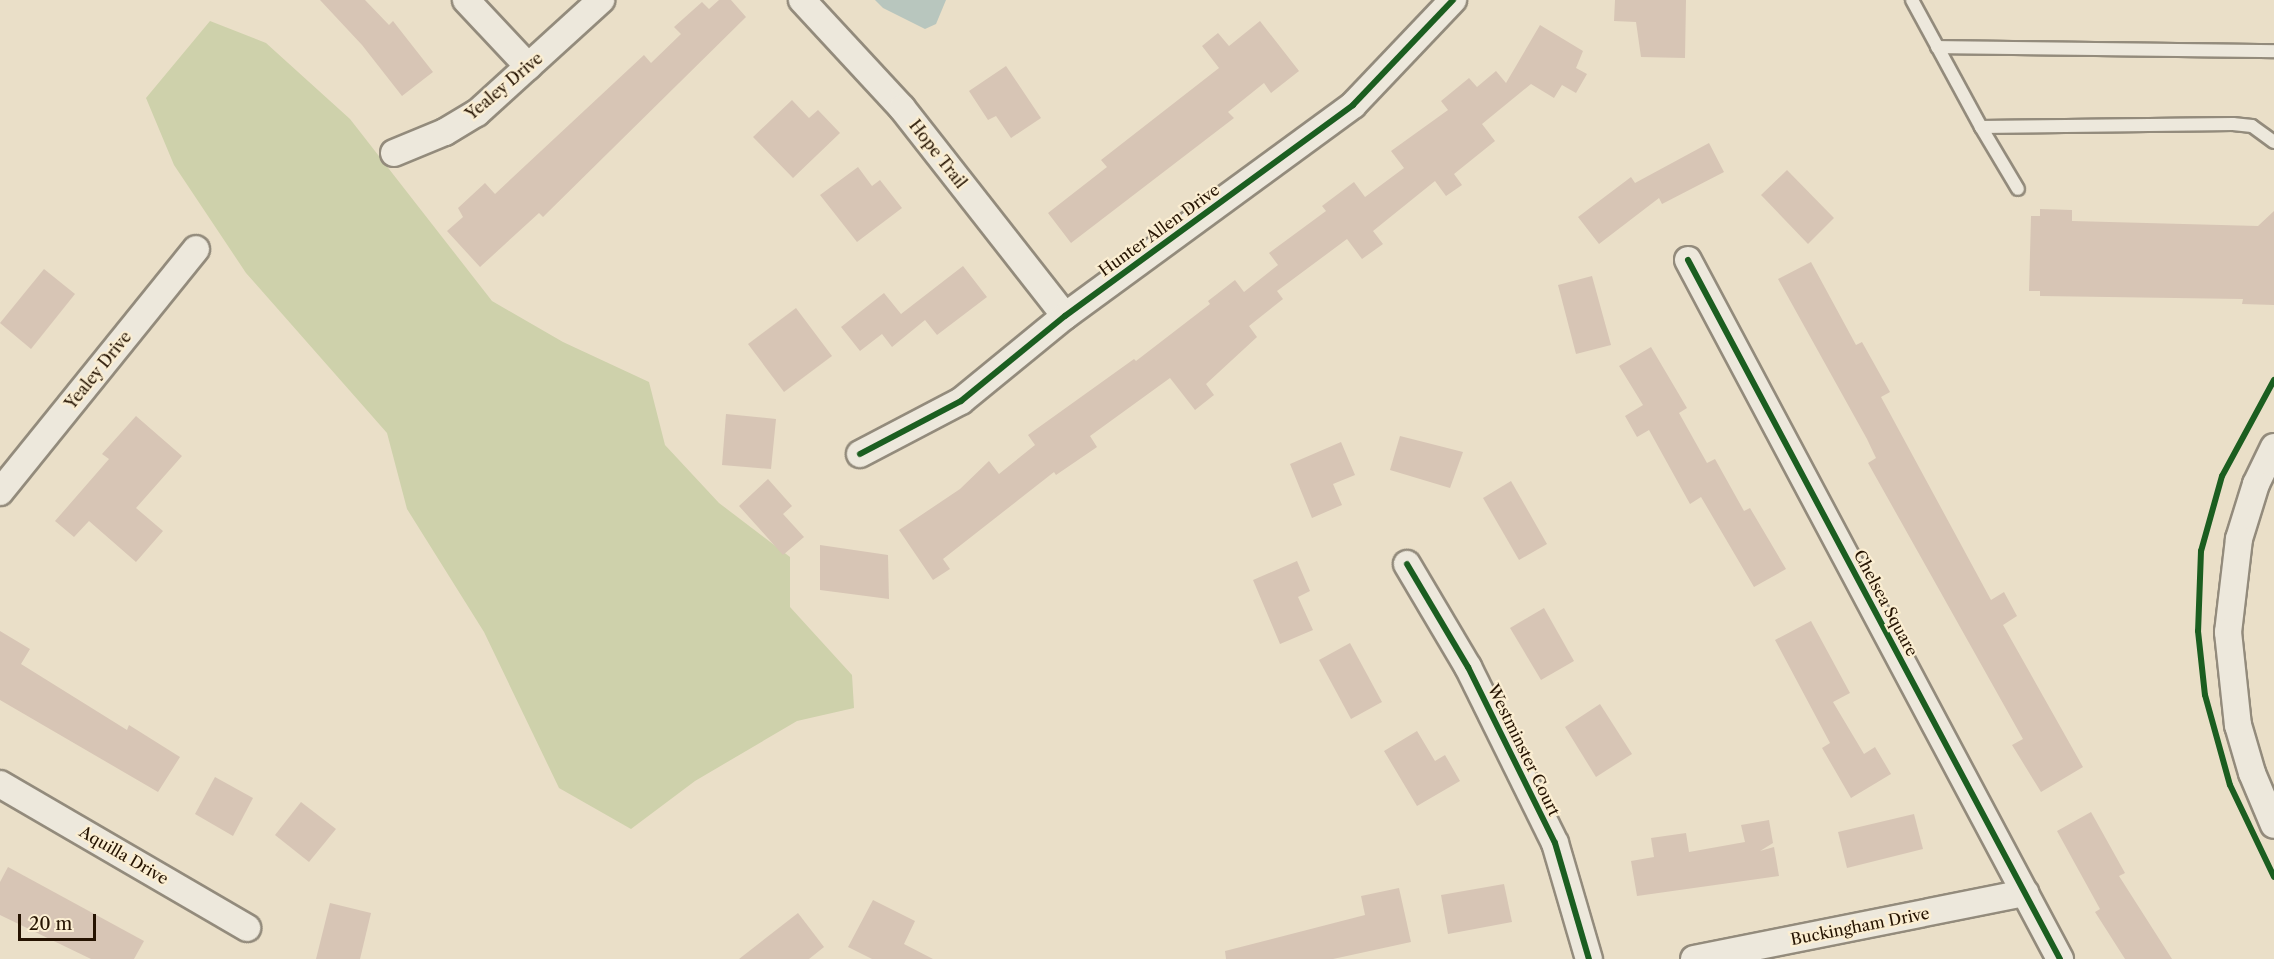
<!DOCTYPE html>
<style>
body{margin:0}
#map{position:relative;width:2274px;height:959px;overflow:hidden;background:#eadfc8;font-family:"Libre Caslon Text",serif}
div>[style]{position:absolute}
.green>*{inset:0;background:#ced1ab}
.water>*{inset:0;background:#b8c6be}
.building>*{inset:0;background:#d7c5b5}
.roads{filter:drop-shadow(2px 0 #938b7c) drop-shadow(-2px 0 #938b7c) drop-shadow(0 2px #938b7c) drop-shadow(0 -2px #938b7c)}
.lane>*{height:12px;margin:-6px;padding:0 6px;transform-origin:6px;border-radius:6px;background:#ede8dc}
.street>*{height:26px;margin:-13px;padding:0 13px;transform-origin:13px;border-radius:13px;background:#ede8dc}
.cycleway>*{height:6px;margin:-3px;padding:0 3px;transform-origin:3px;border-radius:3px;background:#1b5e20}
span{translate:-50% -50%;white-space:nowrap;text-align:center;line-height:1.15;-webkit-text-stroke:4.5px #fbeed2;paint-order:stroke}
.street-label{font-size:16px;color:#251301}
.scale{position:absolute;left:18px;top:914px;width:78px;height:27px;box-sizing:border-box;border:3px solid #251301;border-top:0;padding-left:8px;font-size:18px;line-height:21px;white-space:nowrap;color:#251301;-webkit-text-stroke:4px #fbeed2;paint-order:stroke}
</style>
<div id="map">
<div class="green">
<i style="clip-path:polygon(210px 21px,266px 43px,350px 119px,492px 301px,563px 342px,649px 382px,665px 445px,719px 503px,790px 557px,790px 607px,852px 675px,854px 708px,797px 721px,695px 781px,631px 829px,559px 788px,484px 632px,407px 509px,387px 433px,246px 273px,174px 165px,146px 98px)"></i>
</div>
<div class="water">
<i style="clip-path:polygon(875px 0,946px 0,936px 24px,925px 29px,883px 8px)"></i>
</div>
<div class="building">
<i style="clip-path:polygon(320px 0,365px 0,389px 25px,393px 21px,433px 72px,402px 96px,362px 45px)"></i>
<i style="clip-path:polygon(719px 0,731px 0,746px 17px,543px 217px,539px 213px,480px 267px,447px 231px,463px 217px,458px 208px,485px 183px,495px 194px,644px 55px,651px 63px,681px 34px,674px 27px,702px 2px,709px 9px)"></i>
<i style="clip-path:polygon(1615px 0,1686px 0,1685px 58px,1641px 57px,1636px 22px,1614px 21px)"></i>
<i style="clip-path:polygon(1260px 21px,1299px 71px,1271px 93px,1264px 83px,1228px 112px,1234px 118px,1071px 243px,1048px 213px,1107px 167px,1101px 160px,1219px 68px,1202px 46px,1218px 33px,1229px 46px)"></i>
<i style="clip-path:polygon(1540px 25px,1583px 51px,1576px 68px,1587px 74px,1576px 93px,1562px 85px,1554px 98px,1531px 84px,1482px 124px,1495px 141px,1454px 174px,1462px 185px,1446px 196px,1435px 181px,1373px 231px,1383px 244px,1362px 259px,1347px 239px,1277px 291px,1283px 299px,1249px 326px,1257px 337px,1206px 384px,1214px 395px,1195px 410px,1170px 378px,1090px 436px,1097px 447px,1056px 475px,1054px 472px,943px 559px,950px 569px,933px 580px,899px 530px,960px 489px,989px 461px,999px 474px,1035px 445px,1028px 435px,1134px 359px,1136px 361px,1210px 304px,1208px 301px,1235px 280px,1244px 292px,1278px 265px,1269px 253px,1326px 211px,1322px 206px,1354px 182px,1365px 197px,1404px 168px,1391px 151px,1448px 110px,1441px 101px,1469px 78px,1477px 87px,1496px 71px,1506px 83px)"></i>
<i style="clip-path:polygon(1006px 66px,1041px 118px,1011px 138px,996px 116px,988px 120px,969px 91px)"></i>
<i style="clip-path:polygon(792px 100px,809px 118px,818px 110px,840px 133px,793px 178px,753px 137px)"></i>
<i style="clip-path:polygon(1709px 143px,1724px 172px,1662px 204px,1659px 198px,1599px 244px,1578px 217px,1631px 177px,1635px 183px)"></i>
<i style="clip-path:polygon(858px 167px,872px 186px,880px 180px,902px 208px,857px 242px,820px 195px)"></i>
<i style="clip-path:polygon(1787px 170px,1834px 218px,1808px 244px,1761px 195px)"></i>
<i style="clip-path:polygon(2040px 209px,2072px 210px,2072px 221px,2258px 226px,2274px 211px,2274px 305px,2242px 304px,2243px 299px,2040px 296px,2040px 291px,2029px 291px,2031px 216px,2040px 216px)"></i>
<i style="clip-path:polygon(1811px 262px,1856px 345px,1862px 342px,1890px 392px,1881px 397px,1991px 600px,2004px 592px,2017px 616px,2003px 625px,2083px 767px,2041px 792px,2012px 745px,2023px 739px,1868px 463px,1876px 458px,1867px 439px,1778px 279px)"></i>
<i style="clip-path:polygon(963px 266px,987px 297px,937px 335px,925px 320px,892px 347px,882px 334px,860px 351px,841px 327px,884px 293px,901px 314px)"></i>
<i style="clip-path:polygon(44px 269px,75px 294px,31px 349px,0 323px)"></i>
<i style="clip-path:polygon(1592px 276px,1611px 345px,1576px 354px,1558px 285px)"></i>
<i style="clip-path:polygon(796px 308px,832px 356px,784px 392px,748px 344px)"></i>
<i style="clip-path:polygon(1651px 347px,1687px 408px,1679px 413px,1707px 463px,1715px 459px,1744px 511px,1750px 508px,1786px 569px,1754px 587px,1701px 497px,1690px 504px,1649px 430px,1637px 437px,1625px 416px,1643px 405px,1619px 366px)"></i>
<i style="clip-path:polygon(726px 414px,776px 419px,771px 469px,722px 465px)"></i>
<i style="clip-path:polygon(136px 416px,182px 456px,136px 508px,163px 531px,136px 562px,89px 521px,74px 537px,55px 521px,109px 459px,102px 454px)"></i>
<i style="clip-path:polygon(1400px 436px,1463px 452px,1450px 488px,1390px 470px)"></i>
<i style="clip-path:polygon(1341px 442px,1355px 475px,1333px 484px,1342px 505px,1312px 518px,1290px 464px)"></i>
<i style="clip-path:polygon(768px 479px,792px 506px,783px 514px,804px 537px,783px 555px,739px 506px)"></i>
<i style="clip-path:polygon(1511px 481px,1547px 544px,1519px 560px,1483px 498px)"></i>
<i style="clip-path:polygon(820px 545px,888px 555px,889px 599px,820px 590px)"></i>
<i style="clip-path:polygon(1297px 561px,1310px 591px,1298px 597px,1313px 630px,1280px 644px,1253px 580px)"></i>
<i style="clip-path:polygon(1544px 608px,1574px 661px,1541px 680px,1510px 628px)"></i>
<i style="clip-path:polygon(1811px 621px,1850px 693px,1833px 702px,1864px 754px,1875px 747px,1891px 774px,1851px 798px,1822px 748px,1830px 743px,1775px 640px)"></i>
<i style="clip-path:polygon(0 631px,30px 649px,21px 664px,127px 730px,129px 725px,180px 757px,158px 792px,0 700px)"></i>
<i style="clip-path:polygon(1350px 643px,1382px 702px,1351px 719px,1319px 660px)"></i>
<i style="clip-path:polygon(1600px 704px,1632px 754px,1596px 777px,1565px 727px)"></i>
<i style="clip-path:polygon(1417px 731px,1435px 761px,1445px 755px,1460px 781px,1417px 806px,1384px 751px)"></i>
<i style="clip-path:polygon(215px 777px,253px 798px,233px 836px,195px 814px)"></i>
<i style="clip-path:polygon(301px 802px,336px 829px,309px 862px,275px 835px)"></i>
<i style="clip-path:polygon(2091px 812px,2125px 873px,2119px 876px,2172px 959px,2125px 959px,2095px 912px,2100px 909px,2057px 831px)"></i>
<i style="clip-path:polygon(1914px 814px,1923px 849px,1847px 868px,1838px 832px)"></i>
<i style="clip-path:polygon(1769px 820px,1773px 843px,1760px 851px,1774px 847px,1779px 876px,1637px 896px,1631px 861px,1654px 857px,1651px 838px,1686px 833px,1689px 852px,1745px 842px,1741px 825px)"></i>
<i style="clip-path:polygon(8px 867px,144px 941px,134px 959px,91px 959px,0 915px,0 882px)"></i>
<i style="clip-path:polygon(1504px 884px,1512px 922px,1448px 934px,1441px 895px)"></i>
<i style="clip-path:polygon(1399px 888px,1411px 942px,1333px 959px,1226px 959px,1225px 951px,1365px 915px,1361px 896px)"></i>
<i style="clip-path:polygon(873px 900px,915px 921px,904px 944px,933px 959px,872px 959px,848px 947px)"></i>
<i style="clip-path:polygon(330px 903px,371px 913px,360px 959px,316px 959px)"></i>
<i style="clip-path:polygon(798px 913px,824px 947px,809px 959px,739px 959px)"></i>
</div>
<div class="roads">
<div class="lane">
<i style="left:1912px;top:0;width:145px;rotate:61.5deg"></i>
<i style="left:1981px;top:127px;width:252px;rotate:-0.7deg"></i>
<i style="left:2233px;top:124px;width:19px;rotate:6deg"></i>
<i style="left:2252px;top:126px;width:27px;rotate:36deg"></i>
<i style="left:1937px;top:47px;width:337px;rotate:0.7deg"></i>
<i style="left:1981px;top:127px;width:72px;rotate:59.2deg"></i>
</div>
<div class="street">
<i style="left:466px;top:0;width:91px;rotate:46.8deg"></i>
<i style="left:802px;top:0;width:147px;rotate:47.2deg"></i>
<i style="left:902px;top:108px;width:264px;rotate:51.9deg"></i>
<i style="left:394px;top:153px;width:55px;rotate:-22.4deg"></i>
<i style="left:445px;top:132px;width:37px;rotate:-31deg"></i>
<i style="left:477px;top:113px;width:168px;rotate:-42.3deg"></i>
<i style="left:1688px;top:260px;width:792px;rotate:61.98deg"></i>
<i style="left:2274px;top:447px;width:41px;rotate:115.9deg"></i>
<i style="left:2256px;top:484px;width:58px;rotate:107.2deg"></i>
<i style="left:2239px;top:539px;width:94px;rotate:96.7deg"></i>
<i style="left:2228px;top:632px;width:94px;rotate:83.9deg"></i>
<i style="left:2238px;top:725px;width:50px;rotate:73.7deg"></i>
<i style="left:2252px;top:773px;width:56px;rotate:67.1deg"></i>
<i style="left:860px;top:454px;width:114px;rotate:-27.7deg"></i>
<i style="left:961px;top:401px;width:134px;rotate:-39.3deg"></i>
<i style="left:1065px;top:316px;width:357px;rotate:-36.2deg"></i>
<i style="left:1353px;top:105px;width:145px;rotate:-46.4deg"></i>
<i style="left:0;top:492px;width:312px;rotate:-51.1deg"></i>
<i style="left:1407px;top:564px;width:120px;rotate:59.4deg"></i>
<i style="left:1468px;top:667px;width:196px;rotate:63.7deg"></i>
<i style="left:1555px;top:843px;width:121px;rotate:73.7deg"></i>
<i style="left:0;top:784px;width:286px;rotate:30.2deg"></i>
<i style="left:1694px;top:959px;width:338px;rotate:-11.3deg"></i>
</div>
</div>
<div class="cycleway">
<i style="left:1688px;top:260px;width:792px;rotate:61.98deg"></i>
<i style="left:2274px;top:380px;width:109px;rotate:118.4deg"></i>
<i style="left:2222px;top:476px;width:78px;rotate:105.6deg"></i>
<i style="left:2201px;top:551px;width:80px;rotate:92.1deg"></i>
<i style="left:2198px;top:631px;width:64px;rotate:83.8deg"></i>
<i style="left:2205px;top:695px;width:93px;rotate:74.5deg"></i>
<i style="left:2230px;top:785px;width:102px;rotate:64.4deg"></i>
<i style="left:860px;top:454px;width:114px;rotate:-27.7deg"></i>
<i style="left:961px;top:401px;width:134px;rotate:-39.3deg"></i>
<i style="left:1065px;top:316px;width:357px;rotate:-36.2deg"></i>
<i style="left:1353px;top:105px;width:145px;rotate:-46.4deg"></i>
<i style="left:1407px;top:564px;width:120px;rotate:59.4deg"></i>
<i style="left:1468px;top:667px;width:196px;rotate:63.7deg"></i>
<i style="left:1555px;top:843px;width:121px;rotate:73.7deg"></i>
</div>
<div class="street-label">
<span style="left:504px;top:86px;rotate:-40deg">Yealey Drive</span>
<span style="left:938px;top:154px;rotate:52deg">Hope Trail</span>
<span style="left:1159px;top:230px;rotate:-36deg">Hunter Allen Drive</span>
<span style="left:98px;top:370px;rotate:-51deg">Yealey Drive</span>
<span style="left:1886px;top:603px;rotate:62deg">Chelsea Square</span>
<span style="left:1524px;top:750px;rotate:64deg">Westminster Court</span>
<span style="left:124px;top:855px;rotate:30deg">Aquilla Drive</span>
<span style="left:1860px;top:926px;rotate:-11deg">Buckingham Drive</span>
</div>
<div class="scale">20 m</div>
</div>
